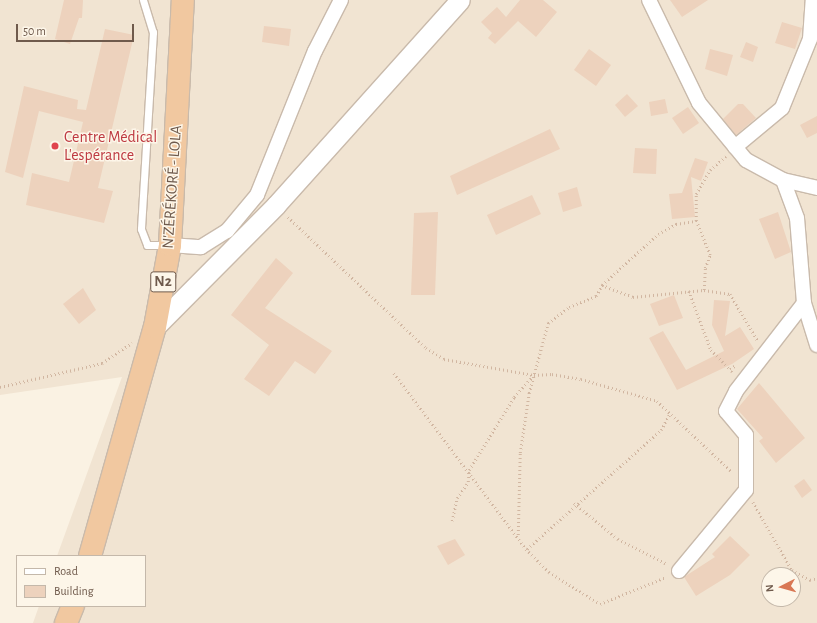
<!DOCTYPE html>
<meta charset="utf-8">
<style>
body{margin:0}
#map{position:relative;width:817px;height:623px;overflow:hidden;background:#faf2e3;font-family:"Alegreya Sans",sans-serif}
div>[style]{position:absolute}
.residential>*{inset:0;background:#f1e4d2}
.building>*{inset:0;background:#edd2bd}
.path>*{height:2.5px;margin-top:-1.25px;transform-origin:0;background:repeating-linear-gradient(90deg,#d1b6a1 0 1px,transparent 0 4px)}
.roads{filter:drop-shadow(1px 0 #c9baab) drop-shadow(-1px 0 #c9baab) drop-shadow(0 1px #c9baab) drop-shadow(0 -1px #c9baab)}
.service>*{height:7px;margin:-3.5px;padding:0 3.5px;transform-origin:3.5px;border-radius:3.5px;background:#fff}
.minor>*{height:14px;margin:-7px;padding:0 7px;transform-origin:7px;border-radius:7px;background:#fff}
.secondary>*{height:19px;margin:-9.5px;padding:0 9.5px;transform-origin:9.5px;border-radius:9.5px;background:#fff}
.trunk>*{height:22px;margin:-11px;padding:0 11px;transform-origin:11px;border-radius:11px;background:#f1c8a0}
.dots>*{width:11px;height:11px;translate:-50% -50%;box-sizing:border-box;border:2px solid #fdf6e9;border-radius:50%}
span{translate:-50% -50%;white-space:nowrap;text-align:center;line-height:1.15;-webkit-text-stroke:3px #fdf6e9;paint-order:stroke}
.shield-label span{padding:1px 3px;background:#fdf6e9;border:1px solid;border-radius:3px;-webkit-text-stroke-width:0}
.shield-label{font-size:15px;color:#6f5a4c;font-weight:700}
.health-label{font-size:16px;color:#be3a42}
.left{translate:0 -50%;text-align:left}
.street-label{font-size:16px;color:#6f5a4c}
.legend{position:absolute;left:16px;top:555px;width:130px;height:52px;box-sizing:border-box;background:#fdf6e9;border:1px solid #c4b8aa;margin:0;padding:5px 7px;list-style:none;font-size:12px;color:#6f5a4c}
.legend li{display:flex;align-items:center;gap:8px;height:20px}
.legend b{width:20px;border:1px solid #c4b8aa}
.north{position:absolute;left:761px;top:567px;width:40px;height:40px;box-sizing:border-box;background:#fdf6e9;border:1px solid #c4b8aa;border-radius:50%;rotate:264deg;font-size:11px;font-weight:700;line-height:16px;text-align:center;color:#6f5a4c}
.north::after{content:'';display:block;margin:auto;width:14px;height:18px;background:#d97753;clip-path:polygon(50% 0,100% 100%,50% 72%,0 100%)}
.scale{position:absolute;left:16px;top:24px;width:118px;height:18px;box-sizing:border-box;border:2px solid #6f5a4c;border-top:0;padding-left:5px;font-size:12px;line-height:14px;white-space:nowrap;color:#6f5a4c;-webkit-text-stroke:3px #fdf6e9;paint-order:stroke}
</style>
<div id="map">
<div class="residential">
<i style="clip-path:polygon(evenodd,0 0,817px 0,817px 623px,33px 623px,39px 606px,145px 606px,145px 556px,57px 556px,122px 377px,0 395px,0 0,769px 575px,793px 575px,793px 599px,769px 599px,769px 575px)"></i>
</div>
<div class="building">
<i style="clip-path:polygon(64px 0,83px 0,82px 18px,79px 18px,70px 44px,55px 39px)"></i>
<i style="clip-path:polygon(520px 0,543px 0,557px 12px,536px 37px,518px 21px,495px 44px,488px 38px,492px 33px,481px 22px,497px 7px,506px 17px)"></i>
<i style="clip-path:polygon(670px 0,708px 0,682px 17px)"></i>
<i style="clip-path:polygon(782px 22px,802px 28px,795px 49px,775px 43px)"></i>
<i style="clip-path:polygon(264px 26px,291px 29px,289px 46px,262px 42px)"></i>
<i style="clip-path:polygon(105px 29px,134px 35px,98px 188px,113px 191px,104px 223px,26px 205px,32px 173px,69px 182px,83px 122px,39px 111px,23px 178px,5px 172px,24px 86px,78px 100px,77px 109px,86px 110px)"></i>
<i style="clip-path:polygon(746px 42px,758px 47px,753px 62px,740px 57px)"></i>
<i style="clip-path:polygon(589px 49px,611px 65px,596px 86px,574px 70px)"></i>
<i style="clip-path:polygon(710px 49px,733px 55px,727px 76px,705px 69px)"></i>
<i style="clip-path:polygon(627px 94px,638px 106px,625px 117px,615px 105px)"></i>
<i style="clip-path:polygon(665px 99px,668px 113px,651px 116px,649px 102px)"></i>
<i style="clip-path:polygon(738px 104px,743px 104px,756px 118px,736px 135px,723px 119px)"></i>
<i style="clip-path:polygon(688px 107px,699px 123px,683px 134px,672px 118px)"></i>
<i style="clip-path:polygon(817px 116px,817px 133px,807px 138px,800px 125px)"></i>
<i style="clip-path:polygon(550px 129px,560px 149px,457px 195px,450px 176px)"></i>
<i style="clip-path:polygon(635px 148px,657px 149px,656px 174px,633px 173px)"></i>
<i style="clip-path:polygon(695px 158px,708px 162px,701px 181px,691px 177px,695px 217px,672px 219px,669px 194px,682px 193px)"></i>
<i style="clip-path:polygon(577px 187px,582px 206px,563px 212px,558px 193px)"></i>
<i style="clip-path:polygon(532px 195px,541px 214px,496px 235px,487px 215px)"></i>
<i style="clip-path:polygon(438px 212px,435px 295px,411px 295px,414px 213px)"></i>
<i style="clip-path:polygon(778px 212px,791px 252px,775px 259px,759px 219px)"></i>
<i style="clip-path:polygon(276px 258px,293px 273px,265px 308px,332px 351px,315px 374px,295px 361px,269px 396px,244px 379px,269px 345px,231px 315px)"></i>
<i style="clip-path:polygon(83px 288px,96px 310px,79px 324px,63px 304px)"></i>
<i style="clip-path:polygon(674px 295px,683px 318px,659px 326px,650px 304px)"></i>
<i style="clip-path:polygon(714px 300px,730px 301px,725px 336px,740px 327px,754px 349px,732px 364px,677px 390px,649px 338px,663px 331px,686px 370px,724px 351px,712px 325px)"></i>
<i style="clip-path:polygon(759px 383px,805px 438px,776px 463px,759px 441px,763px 438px,737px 409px)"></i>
<i style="clip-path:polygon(804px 479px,812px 490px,802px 498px,794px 486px)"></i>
<i style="clip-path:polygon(730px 536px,750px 555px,730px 575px,696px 596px,684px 577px,715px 557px,712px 554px)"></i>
<i style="clip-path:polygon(455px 539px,465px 555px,448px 565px,437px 546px)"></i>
</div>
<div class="path">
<i style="left:288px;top:217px;width:190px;rotate:43.5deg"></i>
<i style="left:426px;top:348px;width:21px;rotate:31deg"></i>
<i style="left:444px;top:359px;width:91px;rotate:10.1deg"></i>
<i style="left:534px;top:375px;width:18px;rotate:-3deg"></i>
<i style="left:552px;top:374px;width:29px;rotate:10deg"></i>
<i style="left:581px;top:379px;width:79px;rotate:16.1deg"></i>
<i style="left:657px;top:401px;width:102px;rotate:43.4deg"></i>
<i style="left:602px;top:285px;width:33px;rotate:21deg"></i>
<i style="left:633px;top:297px;width:71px;rotate:-5.6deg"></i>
<i style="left:704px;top:290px;width:26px;rotate:9deg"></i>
<i style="left:730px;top:294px;width:55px;rotate:59.2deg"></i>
<i style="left:704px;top:290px;width:22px;rotate:-87deg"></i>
<i style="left:705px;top:268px;width:14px;rotate:-69deg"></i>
<i style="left:710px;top:255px;width:37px;rotate:-112deg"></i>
<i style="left:696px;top:221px;width:27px;rotate:-90deg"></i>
<i style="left:696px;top:194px;width:28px;rotate:-60deg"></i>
<i style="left:710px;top:170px;width:21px;rotate:-41deg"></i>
<i style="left:689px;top:291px;width:63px;rotate:69.6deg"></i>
<i style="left:711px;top:350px;width:27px;rotate:45deg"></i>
<i style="left:732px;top:372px;width:4px;rotate:-124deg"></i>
<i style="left:730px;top:369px;width:7px;rotate:-34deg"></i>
<i style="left:394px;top:373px;width:220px;rotate:53.1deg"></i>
<i style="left:526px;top:549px;width:33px;rotate:45deg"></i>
<i style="left:549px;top:572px;width:60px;rotate:32.1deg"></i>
<i style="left:600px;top:604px;width:71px;rotate:-22.2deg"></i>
<i style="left:0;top:387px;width:105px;rotate:-13.2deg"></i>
<i style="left:102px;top:363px;width:36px;rotate:-34deg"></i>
<i style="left:753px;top:502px;width:78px;rotate:60.2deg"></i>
<i style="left:792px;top:570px;width:21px;rotate:29deg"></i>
<i style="left:810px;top:580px;width:7px;rotate:-16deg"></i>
<i style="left:574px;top:503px;width:57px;rotate:39.3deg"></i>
<i style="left:618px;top:539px;width:55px;rotate:27deg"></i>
<i style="left:452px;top:521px;width:24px;rotate:-78deg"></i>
<i style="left:457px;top:498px;width:19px;rotate:-55deg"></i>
<i style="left:468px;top:482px;width:12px;rotate:-85deg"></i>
<i style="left:469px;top:470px;width:86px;rotate:-58.3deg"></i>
<i style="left:514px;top:397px;width:27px;rotate:-48deg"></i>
<i style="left:518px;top:535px;width:82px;rotate:-88.6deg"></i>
<i style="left:520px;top:453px;width:61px;rotate:-81.5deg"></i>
<i style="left:529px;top:393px;width:73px;rotate:-74.8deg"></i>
<i style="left:548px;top:323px;width:26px;rotate:-37deg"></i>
<i style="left:569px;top:307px;width:29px;rotate:-22deg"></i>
<i style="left:596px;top:296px;width:13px;rotate:-61deg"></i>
<i style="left:602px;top:285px;width:76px;rotate:-42.3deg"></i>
<i style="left:658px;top:234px;width:21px;rotate:-29deg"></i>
<i style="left:676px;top:224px;width:20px;rotate:-9deg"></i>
<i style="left:527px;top:549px;width:179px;rotate:-41.6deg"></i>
<i style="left:661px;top:430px;width:19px;rotate:-62deg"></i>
</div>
<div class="roads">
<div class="service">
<i style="left:143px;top:0;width:34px;rotate:73deg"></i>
<i style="left:153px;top:32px;width:197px;rotate:93.5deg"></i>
<i style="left:141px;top:229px;width:17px;rotate:69deg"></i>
<i style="left:147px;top:245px;width:21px"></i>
</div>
<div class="minor">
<i style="left:649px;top:0;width:114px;rotate:64.1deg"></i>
<i style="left:699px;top:103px;width:74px;rotate:50.5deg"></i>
<i style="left:746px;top:160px;width:42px;rotate:28.4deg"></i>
<i style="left:783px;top:180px;width:35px;rotate:13deg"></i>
<i style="left:735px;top:147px;width:61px;rotate:-39.7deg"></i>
<i style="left:782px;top:108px;width:74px;rotate:-67.9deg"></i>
<i style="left:810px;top:39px;width:39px;rotate:-86deg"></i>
<i style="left:170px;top:245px;width:31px;rotate:4deg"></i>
<i style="left:201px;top:247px;width:31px;rotate:-32deg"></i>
<i style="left:227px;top:231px;width:47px;rotate:-50.2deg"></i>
<i style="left:257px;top:195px;width:155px;rotate:-68.1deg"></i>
<i style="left:315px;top:51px;width:57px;rotate:-63deg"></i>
<i style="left:804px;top:303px;width:44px;rotate:72.8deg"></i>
<i style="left:679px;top:571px;width:105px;rotate:-50.4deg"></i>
<i style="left:746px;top:490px;width:55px;rotate:-90deg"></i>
<i style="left:746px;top:435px;width:31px;rotate:-130deg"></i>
<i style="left:726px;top:411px;width:22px;rotate:-63deg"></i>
<i style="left:736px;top:391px;width:111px;rotate:-52.3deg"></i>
<i style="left:804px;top:303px;width:85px;rotate:-94.7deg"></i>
<i style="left:797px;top:218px;width:40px;rotate:-110.2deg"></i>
</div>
<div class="secondary">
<i style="left:155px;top:327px;width:172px;rotate:-45.2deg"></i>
<i style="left:276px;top:205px;width:275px;rotate:-48.1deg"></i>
</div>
<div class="trunk">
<i style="left:90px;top:556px;width:238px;rotate:-74.2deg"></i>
<i style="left:155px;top:327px;width:83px;rotate:-79.6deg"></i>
<i style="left:170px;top:245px;width:245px;rotate:-87deg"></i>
<i style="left:66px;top:623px;width:18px;rotate:-68deg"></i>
</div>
</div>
<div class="dots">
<i style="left:55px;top:146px;background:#e0444e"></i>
</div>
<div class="shield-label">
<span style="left:163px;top:282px">N2</span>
</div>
<div class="health-label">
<span class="left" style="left:64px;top:146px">Centre Médical<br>L'espérance</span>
</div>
<div class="street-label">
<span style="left:172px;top:187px;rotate:-86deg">N'ZÉRÉKORÉ - LOLA</span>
</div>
<ul class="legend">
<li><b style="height:5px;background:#fff"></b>Road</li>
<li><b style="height:11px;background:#edd2bd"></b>Building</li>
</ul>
<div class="north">N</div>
<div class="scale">50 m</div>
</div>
